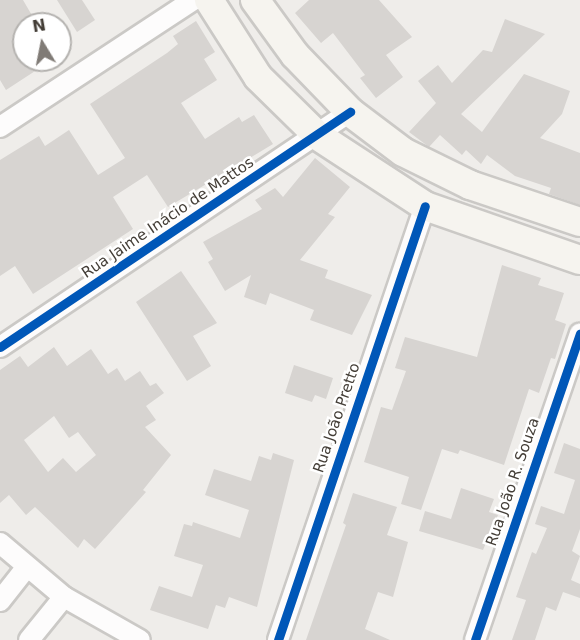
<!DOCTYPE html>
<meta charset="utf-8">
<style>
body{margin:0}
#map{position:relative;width:580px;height:640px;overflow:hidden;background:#efedea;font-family:"DejaVu Sans",sans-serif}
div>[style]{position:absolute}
.building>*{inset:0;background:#d7d4d1}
.roads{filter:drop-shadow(2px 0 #cbc9c6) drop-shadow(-2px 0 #cbc9c6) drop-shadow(0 2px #cbc9c6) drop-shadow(0 -2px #cbc9c6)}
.minor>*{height:20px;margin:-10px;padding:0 10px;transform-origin:10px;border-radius:10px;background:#fdfcfc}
.secondary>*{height:28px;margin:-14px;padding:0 14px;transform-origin:14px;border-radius:14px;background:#f6f4ef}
.cycleway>*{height:9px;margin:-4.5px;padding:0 4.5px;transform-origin:4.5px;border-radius:4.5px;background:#0057b8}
span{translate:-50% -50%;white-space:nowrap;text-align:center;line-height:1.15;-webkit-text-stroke:5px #fff;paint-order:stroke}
.street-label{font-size:15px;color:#443e37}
.north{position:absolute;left:12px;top:12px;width:60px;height:60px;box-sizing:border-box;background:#fff;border:2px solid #b4b2af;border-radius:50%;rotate:350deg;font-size:16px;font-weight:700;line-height:24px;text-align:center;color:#443e37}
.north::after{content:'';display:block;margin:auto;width:21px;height:27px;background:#807b76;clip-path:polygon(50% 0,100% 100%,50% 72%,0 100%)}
</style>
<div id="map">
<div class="building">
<i style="clip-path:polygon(0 0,23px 0,37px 24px,24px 24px,24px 60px,52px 60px,6px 90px,0 80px)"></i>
<i style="clip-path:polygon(57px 0,82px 0,95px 20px,77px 32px)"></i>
<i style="clip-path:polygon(309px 0,379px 0,412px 37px,386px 55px,403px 77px,376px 98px,360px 78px,365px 75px,333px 33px,321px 43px,295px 13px)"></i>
<i style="clip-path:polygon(505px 19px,545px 34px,461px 114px,482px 132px,524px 74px,570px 91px,562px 114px,540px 138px,580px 153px,580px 205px,549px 194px,551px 188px,515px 176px,487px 155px,481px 164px,466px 150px,462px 155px,440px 135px,429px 147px,409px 132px,436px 103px,418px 81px,438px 65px,452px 83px,483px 50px,492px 52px)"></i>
<i style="clip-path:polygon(196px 21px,215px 52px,204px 59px,217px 80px,181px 103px,205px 139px,239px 117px,242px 122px,254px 115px,273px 144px,168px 207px,147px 175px,113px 197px,133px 229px,33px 294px,15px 266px,0 276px,0 160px,39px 136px,45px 146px,69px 130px,98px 175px,125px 158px,90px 104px,167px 53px,178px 44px,173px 36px)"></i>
<i style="clip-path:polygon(315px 158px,350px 187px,328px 214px,335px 217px,300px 260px,328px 270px,325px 278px,372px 295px,352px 335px,310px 320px,314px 310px,270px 293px,266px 305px,244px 297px,251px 275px,225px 291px,208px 262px,213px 259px,203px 242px,262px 209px,255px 200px,275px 188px,283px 197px)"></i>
<i style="clip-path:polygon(502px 265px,541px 278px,538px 285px,564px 293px,555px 320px,566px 324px,555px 359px,551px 358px,539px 393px,529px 389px,504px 465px,460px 450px,458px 454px,442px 449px,421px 510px,401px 504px,409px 477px,364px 462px,381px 407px,392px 410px,406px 371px,395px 368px,405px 337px,477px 357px)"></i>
<i style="clip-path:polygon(181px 271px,217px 323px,193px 336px,211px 366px,187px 381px,136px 302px)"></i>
<i style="clip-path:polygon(evenodd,54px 347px,67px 366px,91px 349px,108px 374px,117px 368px,125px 381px,140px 371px,150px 386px,156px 383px,164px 393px,146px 406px,156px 420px,145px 427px,171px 455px,143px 490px,146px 492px,95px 549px,84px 539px,78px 548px,35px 507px,26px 515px,9px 495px,0 503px,0 370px,20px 356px,28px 367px,54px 347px,54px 416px,69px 438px,78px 432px,96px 455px,76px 472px,63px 458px,48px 472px,24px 440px,54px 416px)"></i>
<i style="clip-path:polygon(294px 365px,333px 378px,326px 399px,315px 395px,312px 402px,285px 393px)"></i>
<i style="clip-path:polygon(564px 443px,580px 449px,580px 529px,572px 551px,580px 556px,571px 580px,580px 584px,580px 598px,563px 592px,556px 611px,546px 607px,535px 640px,512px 640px,526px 600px,516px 597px,532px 552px,536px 554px,547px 528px,535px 524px,541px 506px,564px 514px,575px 480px,554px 473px)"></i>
<i style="clip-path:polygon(273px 453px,294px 460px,257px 607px,229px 597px,225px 608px,216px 605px,208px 629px,150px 610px,159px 586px,192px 597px,203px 565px,174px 556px,184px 524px,192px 526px,193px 522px,240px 538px,249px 510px,205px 495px,214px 469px,251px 481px,259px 456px,271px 460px)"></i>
<i style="clip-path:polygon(461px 488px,494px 499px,489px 512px,498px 515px,483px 550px,419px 531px,425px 511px,451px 519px)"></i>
<i style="clip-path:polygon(353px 493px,397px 507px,387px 535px,408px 542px,393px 597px,378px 592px,365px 629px,390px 640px,306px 640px,346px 525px,343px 523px)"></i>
</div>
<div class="roads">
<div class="minor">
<i style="left:0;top:127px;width:231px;rotate:-33.3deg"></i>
<i style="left:0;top:347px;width:422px;rotate:-33.9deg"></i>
<i style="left:0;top:543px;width:84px;rotate:40.2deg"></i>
<i style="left:64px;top:597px;width:87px;rotate:29.5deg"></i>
<i style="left:0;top:601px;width:42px;rotate:-51.8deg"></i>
<i style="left:29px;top:640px;width:55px;rotate:-50.9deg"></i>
<i style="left:278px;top:640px;width:458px;rotate:-71.3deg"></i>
<i style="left:475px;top:640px;width:324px;rotate:-71.1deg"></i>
</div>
<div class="secondary">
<i style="left:209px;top:0;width:91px;rotate:57.5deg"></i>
<i style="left:258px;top:77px;width:84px;rotate:44.5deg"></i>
<i style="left:318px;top:136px;width:128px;rotate:33.2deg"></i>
<i style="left:425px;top:206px;width:164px;rotate:19.2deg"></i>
<i style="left:255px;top:0;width:68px;rotate:54deg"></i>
<i style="left:295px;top:55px;width:79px;rotate:46deg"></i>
<i style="left:350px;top:112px;width:66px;rotate:37deg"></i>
<i style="left:403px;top:152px;width:75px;rotate:26.2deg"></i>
<i style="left:470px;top:185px;width:116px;rotate:18.6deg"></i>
</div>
</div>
<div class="cycleway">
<i style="left:0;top:347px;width:422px;rotate:-33.9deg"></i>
<i style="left:278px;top:640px;width:458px;rotate:-71.3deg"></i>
<i style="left:475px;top:640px;width:324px;rotate:-71.1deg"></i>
</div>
<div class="street-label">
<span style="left:168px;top:218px;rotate:-34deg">Rua Jaime Inácio de Mattos</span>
<span style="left:337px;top:418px;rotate:-71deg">Rua João Pretto</span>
<span style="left:513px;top:482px;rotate:-71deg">Rua João R. Souza</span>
</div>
<div class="north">N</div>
</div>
